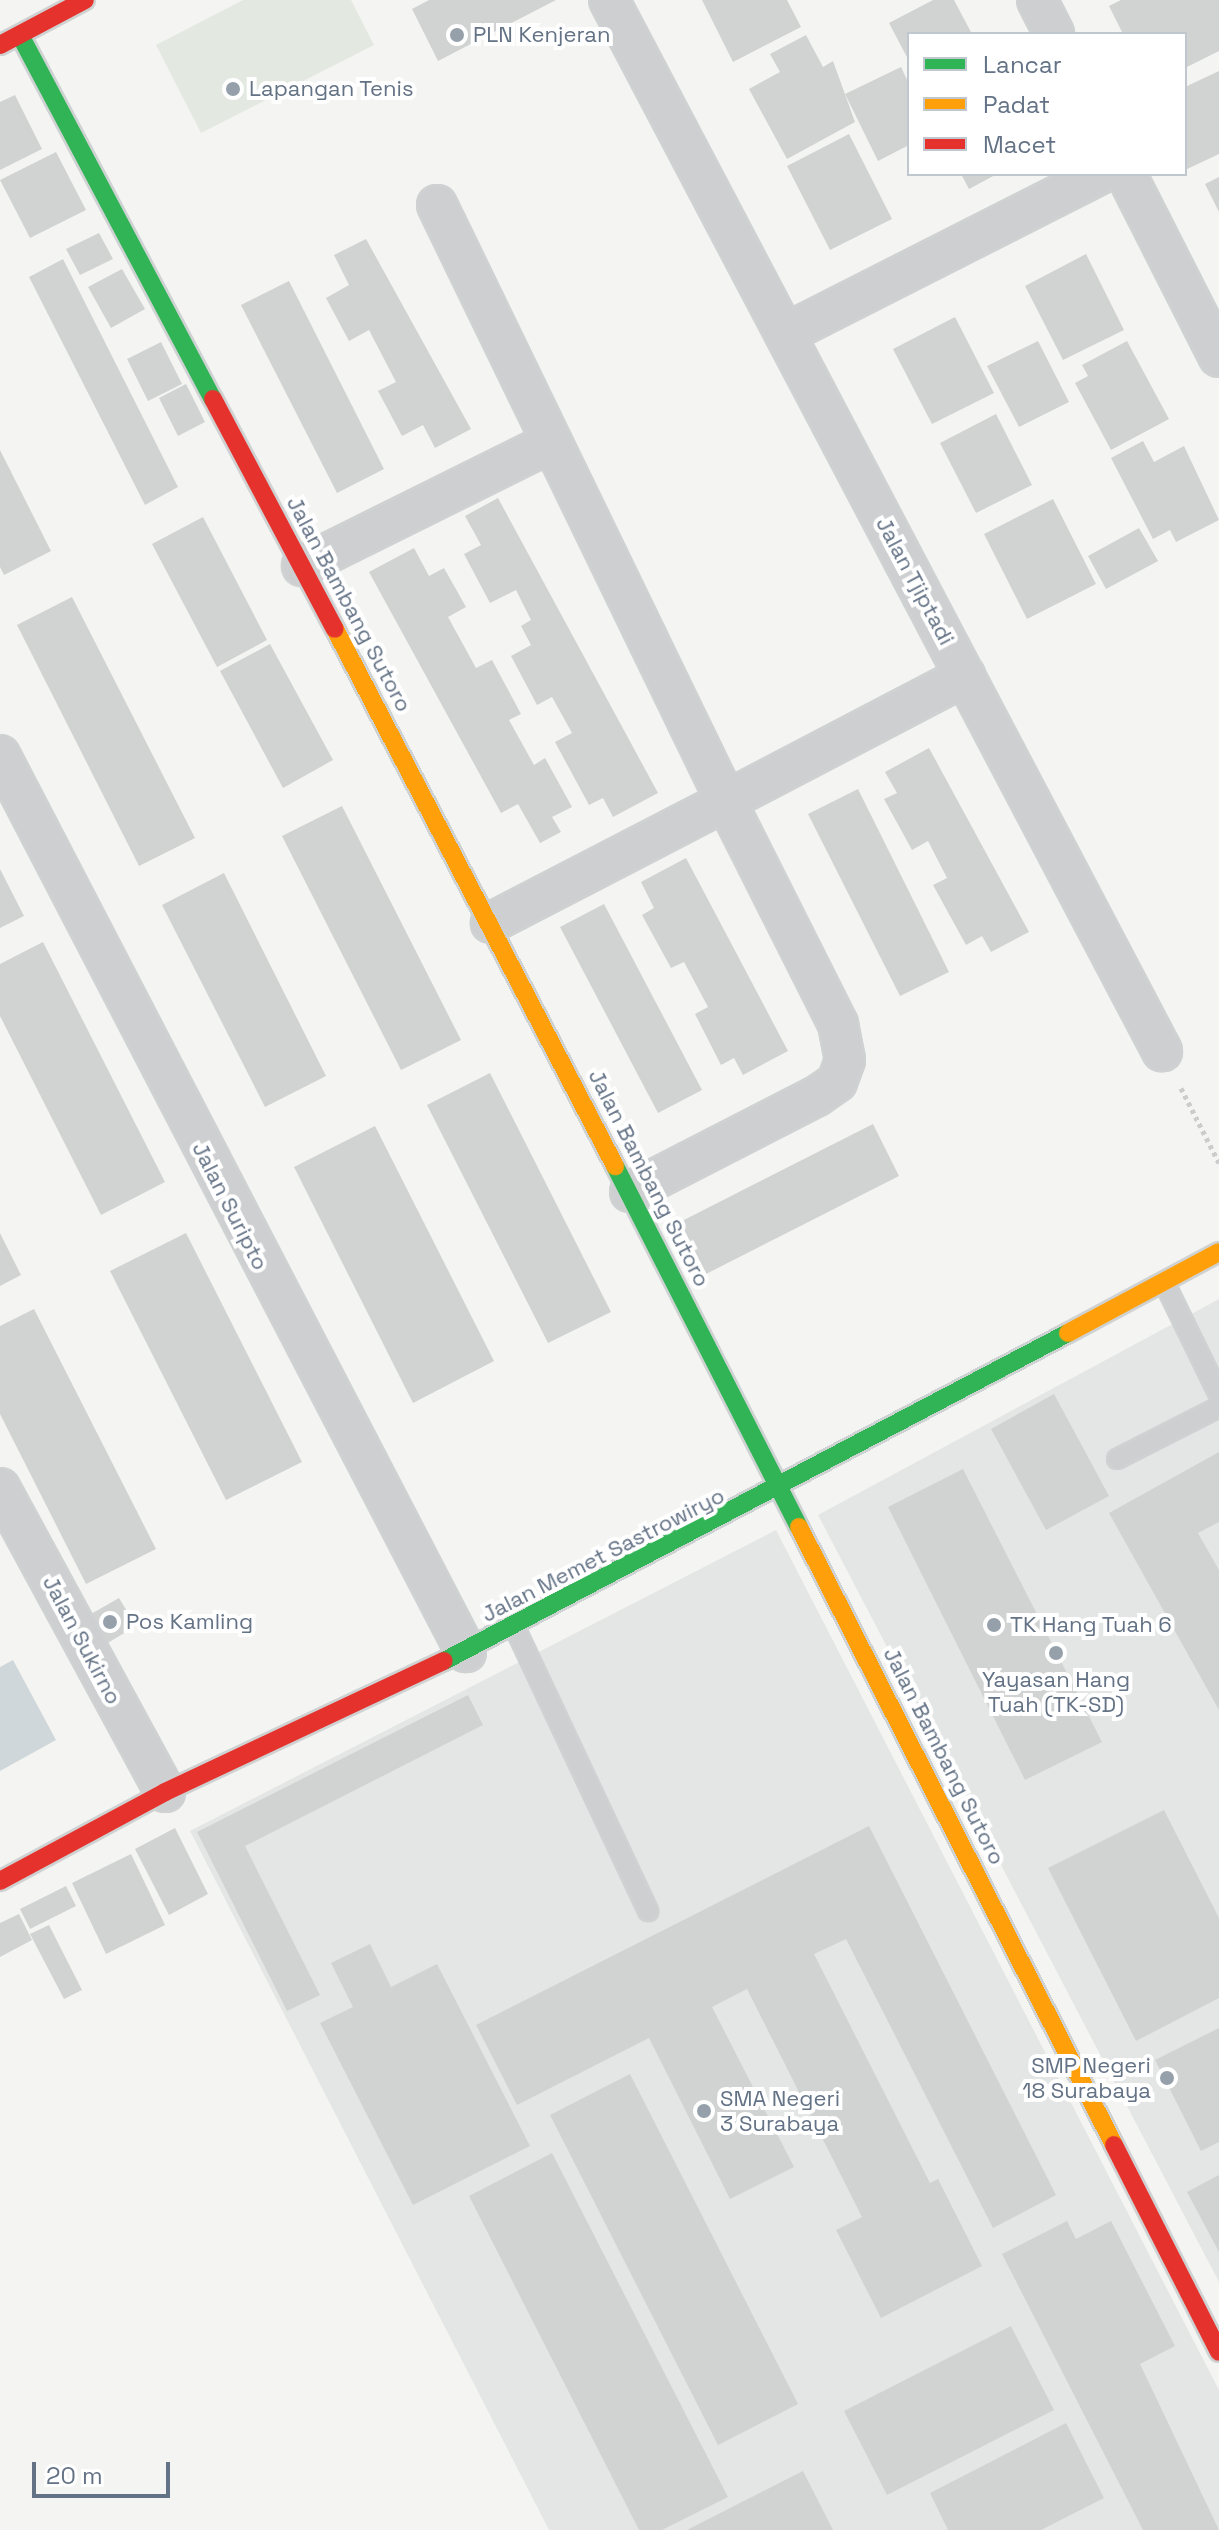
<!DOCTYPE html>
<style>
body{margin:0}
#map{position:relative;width:1219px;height:2530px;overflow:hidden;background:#f4f5f2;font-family:"Space Grotesk",sans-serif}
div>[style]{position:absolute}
.built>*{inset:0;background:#e4e6e5}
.green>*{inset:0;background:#e3e8e0}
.water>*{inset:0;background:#d0d7da}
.building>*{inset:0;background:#d1d2d2}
.path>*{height:5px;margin-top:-2.5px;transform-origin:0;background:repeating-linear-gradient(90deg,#cccccd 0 4px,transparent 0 8px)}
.roads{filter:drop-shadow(2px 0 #cfd2d2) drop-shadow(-2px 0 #cfd2d2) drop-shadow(0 2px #cfd2d2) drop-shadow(0 -2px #cfd2d2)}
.lane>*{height:18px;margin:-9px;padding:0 9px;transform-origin:9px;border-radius:9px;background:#cecfd0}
.street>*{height:38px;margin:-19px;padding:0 19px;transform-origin:19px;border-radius:19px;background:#cecfd0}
.fast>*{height:18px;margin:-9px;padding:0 9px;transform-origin:9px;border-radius:9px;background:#30b455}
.slow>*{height:18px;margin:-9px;padding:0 9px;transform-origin:9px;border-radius:9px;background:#ff9f0a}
.jam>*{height:18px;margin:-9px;padding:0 9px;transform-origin:9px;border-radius:9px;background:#e5322d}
.dots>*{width:22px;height:22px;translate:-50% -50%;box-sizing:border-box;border:4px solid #fff;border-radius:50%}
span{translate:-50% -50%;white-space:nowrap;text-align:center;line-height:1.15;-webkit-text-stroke:8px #fff;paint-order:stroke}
.poi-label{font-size:22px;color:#637285}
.left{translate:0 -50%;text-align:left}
.right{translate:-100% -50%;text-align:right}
.street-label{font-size:22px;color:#637285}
.legend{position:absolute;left:907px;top:32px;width:280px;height:144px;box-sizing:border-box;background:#fff;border:2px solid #c1c7ce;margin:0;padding:10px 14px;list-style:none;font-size:24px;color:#637285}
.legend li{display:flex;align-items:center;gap:16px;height:40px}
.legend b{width:40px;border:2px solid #c1c7ce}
.scale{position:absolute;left:32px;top:2462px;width:138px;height:36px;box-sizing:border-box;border:4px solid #637285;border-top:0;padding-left:10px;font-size:24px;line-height:28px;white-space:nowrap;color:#637285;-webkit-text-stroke:6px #fff;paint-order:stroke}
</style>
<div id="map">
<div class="built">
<i style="clip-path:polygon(1219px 1299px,1219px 2282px,818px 1515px)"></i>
<i style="clip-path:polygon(776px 1530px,1219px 2390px,1219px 2530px,549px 2530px,190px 1831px)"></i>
</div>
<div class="green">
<i style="clip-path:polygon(243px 0,351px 0,374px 45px,201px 133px,156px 45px)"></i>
</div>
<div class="water">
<i style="clip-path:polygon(13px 1660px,56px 1740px,0 1771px,0 1667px)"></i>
</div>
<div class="building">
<i style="clip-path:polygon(429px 0,556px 0,438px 61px,412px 9px)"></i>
<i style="clip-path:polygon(702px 0,787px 0,801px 27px,733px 62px)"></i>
<i style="clip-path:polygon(933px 0,954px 0,972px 34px,909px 34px,909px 61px,889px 23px)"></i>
<i style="clip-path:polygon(1121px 0,1219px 0,1219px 51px,1185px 68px,1185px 34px,1123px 34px,1109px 6px)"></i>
<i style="clip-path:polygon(806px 35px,823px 67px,833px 61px,855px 122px,787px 159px,749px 89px,780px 72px,770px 54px)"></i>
<i style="clip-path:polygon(901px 67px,909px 84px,909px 145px,878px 161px,845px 94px)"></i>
<i style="clip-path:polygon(1219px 71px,1219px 154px,1185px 170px,1185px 87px)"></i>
<i style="clip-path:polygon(15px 95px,42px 149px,0 170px,0 102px)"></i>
<i style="clip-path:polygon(849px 134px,892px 219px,830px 250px,787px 166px)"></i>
<i style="clip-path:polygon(56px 152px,86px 210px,30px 238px,0 180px)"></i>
<i style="clip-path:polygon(961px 174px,997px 174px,969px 189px)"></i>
<i style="clip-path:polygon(1219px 177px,1219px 212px,1205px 184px)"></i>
<i style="clip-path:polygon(99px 233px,113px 259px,80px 275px,66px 249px)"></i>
<i style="clip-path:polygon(366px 239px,471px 429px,435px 448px,423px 425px,402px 436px,378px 391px,396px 382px,369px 330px,349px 341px,326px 298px,349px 285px,334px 255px)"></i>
<i style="clip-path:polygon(1086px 254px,1124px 330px,1063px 360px,1025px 286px)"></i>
<i style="clip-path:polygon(63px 259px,178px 487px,145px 505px,29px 277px)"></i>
<i style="clip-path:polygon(122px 269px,145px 309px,111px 328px,88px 287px)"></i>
<i style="clip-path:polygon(289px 281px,384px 469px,337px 493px,241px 305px)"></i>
<i style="clip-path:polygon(955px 317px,994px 393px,932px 424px,893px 349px)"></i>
<i style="clip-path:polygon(1038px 341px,1069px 402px,1019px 427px,987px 366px)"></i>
<i style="clip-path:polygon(1127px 341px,1169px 419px,1111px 450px,1075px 383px,1088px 376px,1082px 365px)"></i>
<i style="clip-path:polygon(161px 342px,182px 384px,148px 401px,127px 359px)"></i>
<i style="clip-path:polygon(186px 384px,205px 422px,178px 436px,159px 398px)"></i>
<i style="clip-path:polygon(996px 414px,1032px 485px,976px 513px,940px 443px)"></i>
<i style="clip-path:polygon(1143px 441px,1154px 462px,1184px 446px,1219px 520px,1176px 542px,1170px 530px,1153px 539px,1111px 458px)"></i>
<i style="clip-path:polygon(0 450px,51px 551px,4px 575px,0 567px)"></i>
<i style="clip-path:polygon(498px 498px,658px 793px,613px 817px,603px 798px,589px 805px,555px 742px,572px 733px,552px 697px,537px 705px,511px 656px,531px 645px,521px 626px,531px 620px,516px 590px,490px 603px,464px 554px,481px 545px,465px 516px)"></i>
<i style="clip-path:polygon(1053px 499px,1096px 584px,1027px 619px,984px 534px)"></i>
<i style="clip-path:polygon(203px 517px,267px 640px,217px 667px,152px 544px)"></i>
<i style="clip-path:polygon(1139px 528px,1158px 561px,1106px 589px,1088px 556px)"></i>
<i style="clip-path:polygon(414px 548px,429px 576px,444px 568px,466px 607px,448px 617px,476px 668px,492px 660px,521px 714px,509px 720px,534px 765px,545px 758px,572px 807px,552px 817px,561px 832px,540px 843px,518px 804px,501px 813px,369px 572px)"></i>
<i style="clip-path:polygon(72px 597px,195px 838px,139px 866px,17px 625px)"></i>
<i style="clip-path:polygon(270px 644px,333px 760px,283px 788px,220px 671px)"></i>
<i style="clip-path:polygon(929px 748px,1029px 932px,991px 952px,982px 936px,966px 945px,933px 885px,947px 878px,928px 841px,912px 850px,884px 799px,897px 793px,885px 772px)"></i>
<i style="clip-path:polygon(858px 789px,949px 972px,900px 996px,808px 814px)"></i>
<i style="clip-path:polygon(342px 806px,461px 1040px,401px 1070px,282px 836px)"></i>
<i style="clip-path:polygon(686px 858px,788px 1051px,743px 1075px,734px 1058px,721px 1065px,695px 1014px,708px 1007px,684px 962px,671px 968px,642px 915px,654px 908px,641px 882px)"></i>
<i style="clip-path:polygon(0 869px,24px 916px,0 928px)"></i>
<i style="clip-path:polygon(224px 873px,326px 1076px,265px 1107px,162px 905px)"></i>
<i style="clip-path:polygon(604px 904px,702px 1090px,658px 1113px,560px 927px)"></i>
<i style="clip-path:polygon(43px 942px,165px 1182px,101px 1215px,0 1016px,0 964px)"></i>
<i style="clip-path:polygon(490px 1073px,611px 1312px,548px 1343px,427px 1105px)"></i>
<i style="clip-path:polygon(873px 1124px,899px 1176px,706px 1274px,680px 1222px)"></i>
<i style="clip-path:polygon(375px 1126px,494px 1361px,413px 1403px,294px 1167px)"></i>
<i style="clip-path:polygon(0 1233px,21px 1275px,0 1286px)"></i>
<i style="clip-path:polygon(186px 1233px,302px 1462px,226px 1500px,110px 1271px)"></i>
<i style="clip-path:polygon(34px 1309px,156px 1549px,86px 1584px,0 1414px,0 1326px)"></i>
<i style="clip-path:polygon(1054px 1394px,1109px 1496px,1046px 1530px,991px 1429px)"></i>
<i style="clip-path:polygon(1219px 1452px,1219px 1522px,1198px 1533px,1219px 1570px,1219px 1710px,1109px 1513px)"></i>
<i style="clip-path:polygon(963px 1469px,1102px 1742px,1025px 1780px,888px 1507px)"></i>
<i style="clip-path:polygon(119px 1598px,136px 1626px,101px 1647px,84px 1618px)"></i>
<i style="clip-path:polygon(468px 1695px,483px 1725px,245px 1846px,320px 1995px,287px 2011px,197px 1832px)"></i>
<i style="clip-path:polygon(1164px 1810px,1219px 1918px,1219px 1998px,1136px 2041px,1048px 1868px)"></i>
<i style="clip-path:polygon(869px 1826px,1056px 2195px,993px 2228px,846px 1939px,814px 1954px,930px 2183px,938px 2179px,982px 2266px,881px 2318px,836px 2230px,862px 2217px,747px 1989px,712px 2007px,794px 2167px,730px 2199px,649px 2038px,517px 2105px,476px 2025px)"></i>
<i style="clip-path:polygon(175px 1828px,208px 1894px,169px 1915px,135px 1849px)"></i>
<i style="clip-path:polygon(131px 1854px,165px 1925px,106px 1954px,72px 1883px)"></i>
<i style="clip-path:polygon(66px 1886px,76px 1906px,30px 1929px,20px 1909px)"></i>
<i style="clip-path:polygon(19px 1914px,32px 1940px,0 1957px,0 1923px)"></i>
<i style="clip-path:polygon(49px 1925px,82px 1990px,64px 1999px,30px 1934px)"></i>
<i style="clip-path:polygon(370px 1944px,391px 1987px,437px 1964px,530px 2146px,413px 2205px,320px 2023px,353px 2007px,331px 1963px)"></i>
<i style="clip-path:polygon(1219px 2028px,1219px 2142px,1201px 2151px,1155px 2060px)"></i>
<i style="clip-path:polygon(630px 2074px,798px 2404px,718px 2445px,550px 2115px)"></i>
<i style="clip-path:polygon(552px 2153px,728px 2497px,662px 2530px,639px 2530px,469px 2196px)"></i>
<i style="clip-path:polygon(1219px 2175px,1219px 2252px,1187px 2192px)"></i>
<i style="clip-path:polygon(1067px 2221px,1076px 2239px,1111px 2221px,1175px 2346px,1140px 2364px,1219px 2530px,1143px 2530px,1002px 2254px)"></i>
<i style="clip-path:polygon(1011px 2326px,1054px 2410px,887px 2495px,844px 2411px)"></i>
<i style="clip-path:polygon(1066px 2423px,1104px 2498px,1041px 2530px,948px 2530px,930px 2493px)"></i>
<i style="clip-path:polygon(803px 2471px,833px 2530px,687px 2530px)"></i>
</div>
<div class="path">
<i style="left:1181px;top:1088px;width:84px;rotate:63.1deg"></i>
</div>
<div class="roads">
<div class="lane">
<i style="left:1164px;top:1282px;width:126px;rotate:64deg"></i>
<i style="left:1117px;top:1459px;width:114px;rotate:-27deg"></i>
<i style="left:515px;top:1628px;width:313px;rotate:64.8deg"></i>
</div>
<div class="street">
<i style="left:609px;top:0;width:1188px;rotate:62.25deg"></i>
<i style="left:1037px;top:0;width:38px;rotate:63deg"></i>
<i style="left:1126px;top:174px;width:205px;rotate:63.1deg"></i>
<i style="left:437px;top:205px;width:662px;rotate:64.13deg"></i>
<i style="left:726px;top:801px;width:265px;rotate:152.6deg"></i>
<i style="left:785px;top:334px;width:353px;rotate:-26.9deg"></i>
<i style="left:302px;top:566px;width:275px;rotate:-26.4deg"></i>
<i style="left:0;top:755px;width:1011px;rotate:62.55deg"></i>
<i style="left:630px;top:1192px;width:210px;rotate:-27.2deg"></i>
<i style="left:817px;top:1096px;width:24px;rotate:-35deg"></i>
<i style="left:837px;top:1082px;width:23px;rotate:-70deg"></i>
<i style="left:845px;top:1060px;width:37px;rotate:-101deg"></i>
<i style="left:838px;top:1024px;width:250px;rotate:-116.7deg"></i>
<i style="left:726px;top:801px;width:270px;rotate:-27.6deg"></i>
<i style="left:0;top:1488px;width:346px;rotate:61.5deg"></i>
</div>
<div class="fast">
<i style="left:20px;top:35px;width:412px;rotate:62.1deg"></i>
<i style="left:615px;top:1166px;width:405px;rotate:63deg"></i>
<i style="left:444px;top:1661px;width:705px;rotate:-27.73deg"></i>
</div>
<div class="slow">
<i style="left:335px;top:629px;width:606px;rotate:62.46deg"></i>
<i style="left:1068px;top:1333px;width:171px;rotate:-28.2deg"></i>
<i style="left:799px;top:1527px;width:694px;rotate:62.99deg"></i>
</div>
<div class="jam">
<i style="left:0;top:45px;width:96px;rotate:-27.9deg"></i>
<i style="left:213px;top:399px;width:260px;rotate:62.1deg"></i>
<i style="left:0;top:1881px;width:187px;rotate:-28.3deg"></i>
<i style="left:165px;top:1792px;width:308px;rotate:-25.2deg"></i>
<i style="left:1114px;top:2145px;width:232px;rotate:63.1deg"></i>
</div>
</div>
<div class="dots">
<i style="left:457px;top:35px;background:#96a0ab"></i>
<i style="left:233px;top:89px;background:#96a0ab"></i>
<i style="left:110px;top:1622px;background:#96a0ab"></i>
<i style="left:994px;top:1625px;background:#96a0ab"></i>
<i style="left:1056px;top:1653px;background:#96a0ab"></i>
<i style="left:1167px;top:2078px;background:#96a0ab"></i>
<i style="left:704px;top:2111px;background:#96a0ab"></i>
</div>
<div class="poi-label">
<span class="left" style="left:473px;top:35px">PLN Kenjeran</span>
<span class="left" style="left:249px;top:89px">Lapangan Tenis</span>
<span class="left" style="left:126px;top:1622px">Pos Kamling</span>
<span class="left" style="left:1010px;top:1625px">TK Hang Tuah 6</span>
<span style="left:1056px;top:1692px">Yayasan Hang<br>Tuah (TK-SD)</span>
<span class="right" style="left:1151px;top:2078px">SMP Negeri<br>18 Surabaya</span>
<span class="left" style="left:720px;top:2111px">SMA Negeri<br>3 Surabaya</span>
</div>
<div class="street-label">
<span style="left:915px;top:581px;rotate:62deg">Jalan Tjiptadi</span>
<span style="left:349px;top:604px;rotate:62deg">Jalan Bambang Sutoro</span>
<span style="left:649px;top:1178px;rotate:63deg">Jalan Bambang Sutoro</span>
<span style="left:230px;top:1206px;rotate:63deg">Jalan Suripto</span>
<span style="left:603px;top:1555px;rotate:-27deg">Jalan Memet Sastrowiryo</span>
<span style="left:82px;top:1640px;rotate:62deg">Jalan Sukirno</span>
<span style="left:944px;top:1756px;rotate:63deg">Jalan Bambang Sutoro</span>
</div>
<ul class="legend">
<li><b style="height:10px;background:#30b455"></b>Lancar</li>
<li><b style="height:10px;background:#ff9f0a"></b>Padat</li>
<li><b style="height:10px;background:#e5322d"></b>Macet</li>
</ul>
<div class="scale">20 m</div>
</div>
